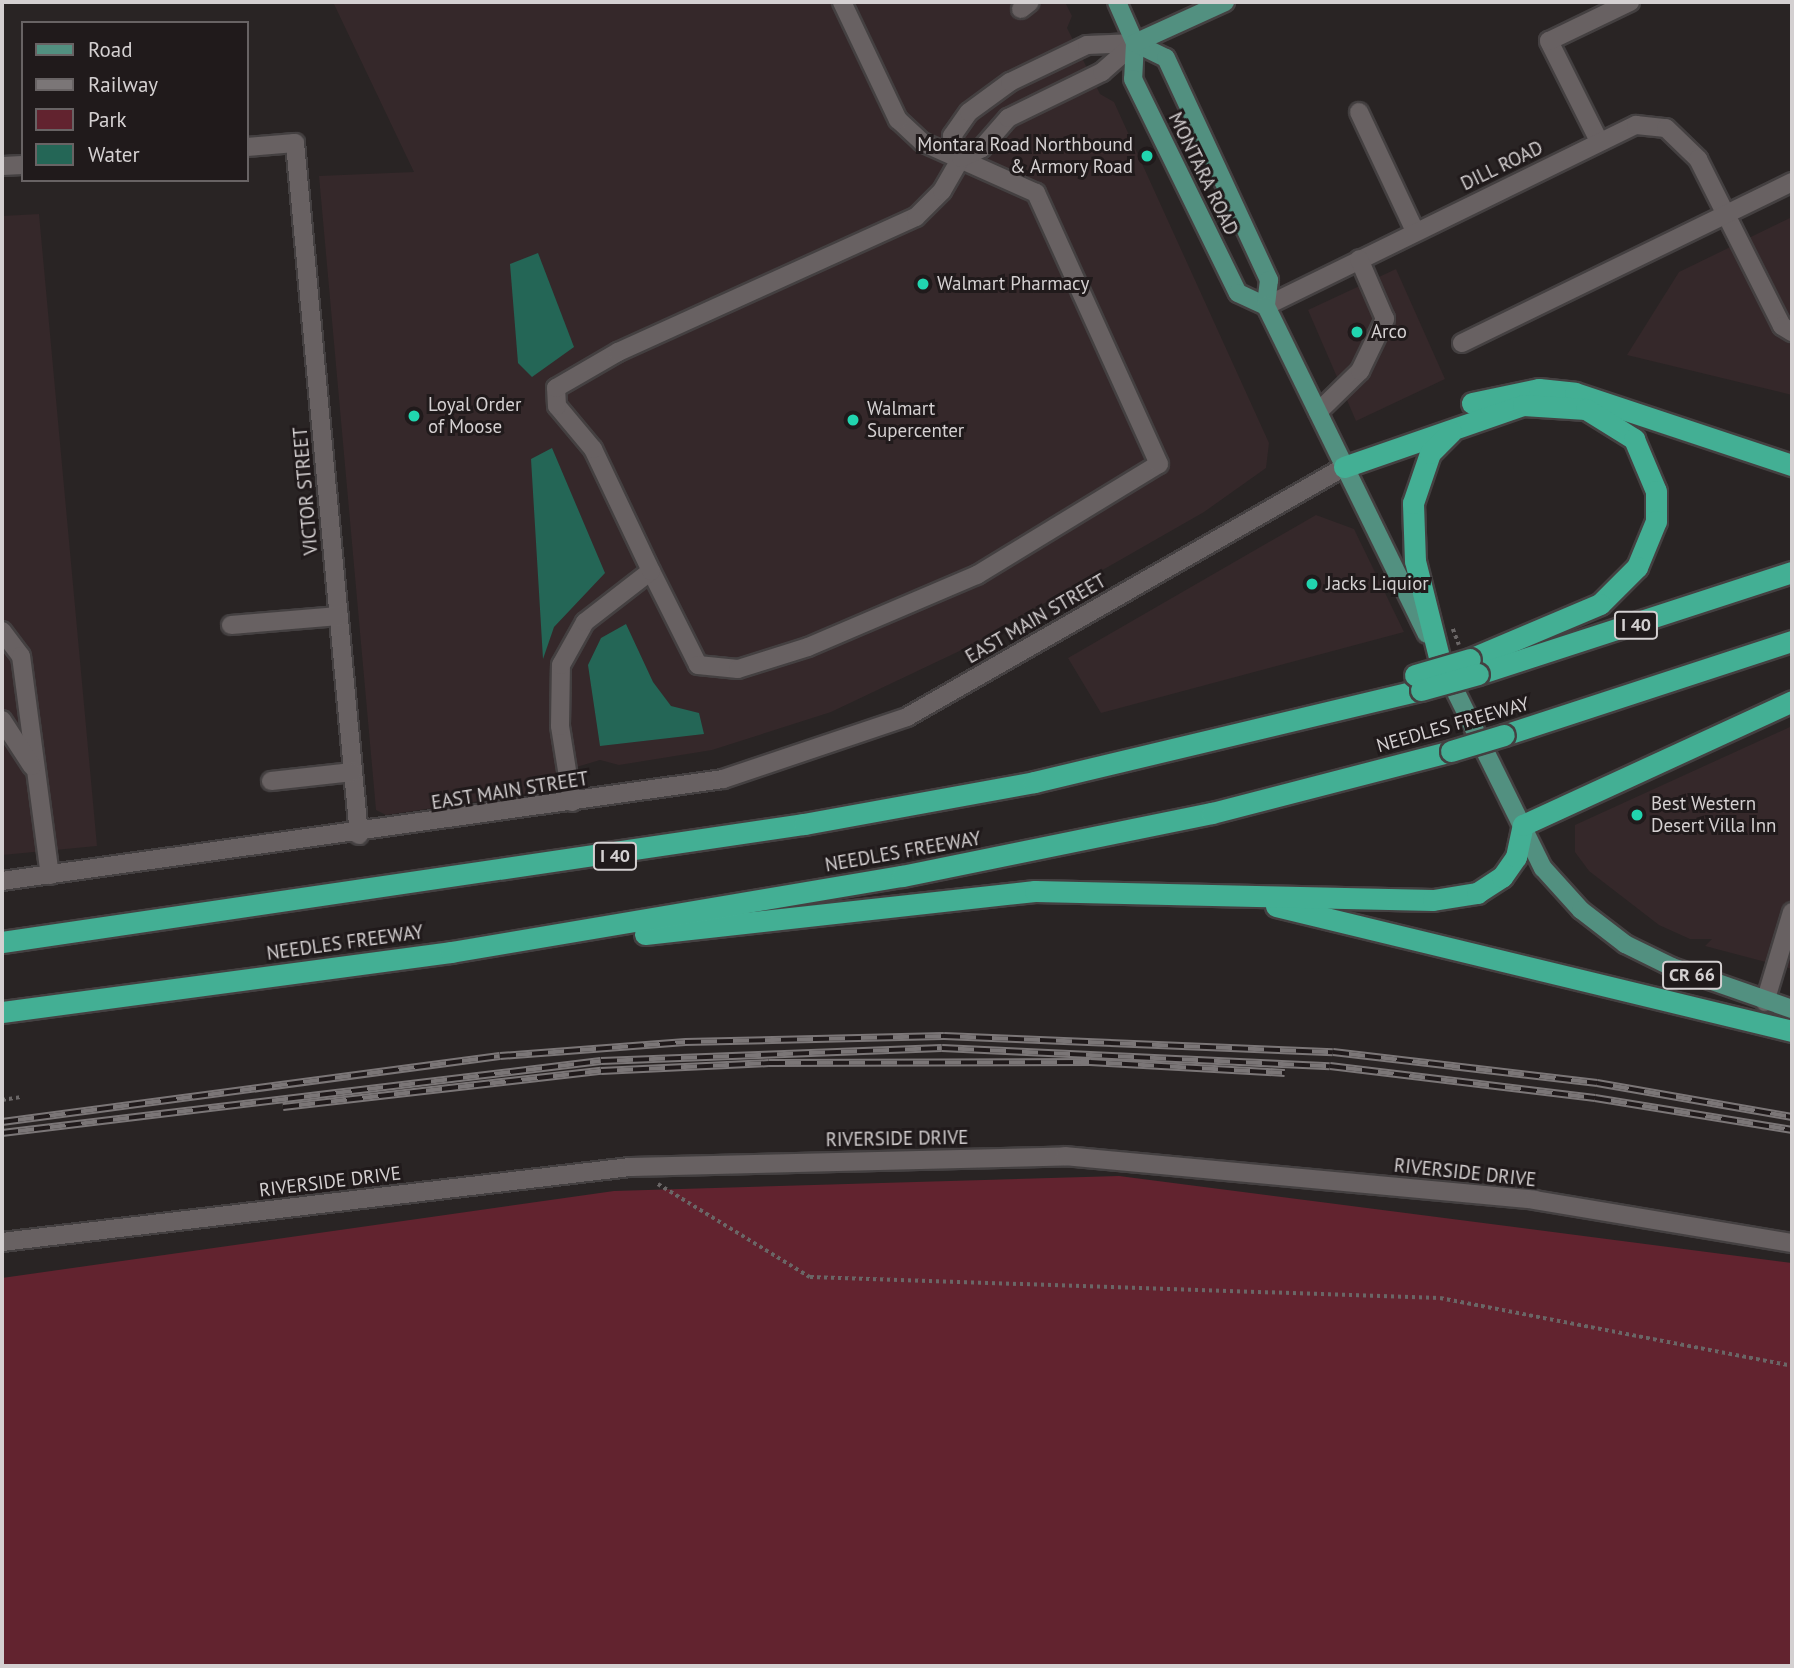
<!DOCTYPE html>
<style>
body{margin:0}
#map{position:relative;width:1794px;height:1668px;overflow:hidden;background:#292424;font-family:"PT Sans",sans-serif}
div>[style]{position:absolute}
.built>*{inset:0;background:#35282a}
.green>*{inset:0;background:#62232f}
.water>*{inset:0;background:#246656}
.path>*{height:3.5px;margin-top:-1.75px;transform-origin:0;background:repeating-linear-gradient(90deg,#6a6666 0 3.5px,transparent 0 7px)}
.roads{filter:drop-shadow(2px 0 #444041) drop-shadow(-2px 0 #444041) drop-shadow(0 2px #444041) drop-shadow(0 -2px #444041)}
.minor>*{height:18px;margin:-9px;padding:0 9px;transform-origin:9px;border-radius:9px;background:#686162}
.major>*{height:18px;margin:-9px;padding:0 9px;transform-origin:9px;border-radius:9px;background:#529080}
.highway>*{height:21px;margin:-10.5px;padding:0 10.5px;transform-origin:10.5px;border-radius:10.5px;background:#43af94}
.rail>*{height:8px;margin-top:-4px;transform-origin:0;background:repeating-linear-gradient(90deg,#201a1b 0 16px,#7b7677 0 32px);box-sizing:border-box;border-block:2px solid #7b7677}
.bridges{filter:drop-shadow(2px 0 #444041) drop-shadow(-2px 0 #444041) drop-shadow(0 2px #444041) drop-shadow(0 -2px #444041)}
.highway-bridge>*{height:21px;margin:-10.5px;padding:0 10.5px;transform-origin:10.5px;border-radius:10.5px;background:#43af94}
.dots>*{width:19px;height:19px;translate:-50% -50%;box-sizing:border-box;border:4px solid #201a1b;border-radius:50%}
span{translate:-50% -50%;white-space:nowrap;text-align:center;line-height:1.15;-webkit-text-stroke:6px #201a1b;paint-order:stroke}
.shield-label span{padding:2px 5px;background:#201a1b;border:2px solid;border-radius:5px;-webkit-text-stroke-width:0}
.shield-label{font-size:18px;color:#d4d0d1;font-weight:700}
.poi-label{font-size:19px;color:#d4d0d1}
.right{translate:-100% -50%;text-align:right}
.left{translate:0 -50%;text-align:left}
.street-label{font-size:19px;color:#d4d0d1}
.frame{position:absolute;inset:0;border:4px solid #d4d0d1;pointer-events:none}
.legend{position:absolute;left:21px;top:21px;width:228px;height:161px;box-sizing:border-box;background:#201a1b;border:2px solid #686364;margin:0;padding:9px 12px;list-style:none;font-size:21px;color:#d4d0d1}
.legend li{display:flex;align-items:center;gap:14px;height:35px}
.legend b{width:35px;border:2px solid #686364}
</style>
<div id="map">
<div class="built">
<i style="clip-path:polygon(333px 2px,1065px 2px,1072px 16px,1067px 28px,1100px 94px,1114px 102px,1269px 443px,1266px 468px,1204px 512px,968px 647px,831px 712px,712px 750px,619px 765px,600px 760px,543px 777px,540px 792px,386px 815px,376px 810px,319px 176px,414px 172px)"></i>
<i style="clip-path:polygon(39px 214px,97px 846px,2px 855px,2px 216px)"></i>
<i style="clip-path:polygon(1792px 217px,1792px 395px,1627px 355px,1679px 272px)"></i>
<i style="clip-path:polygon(1396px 269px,1445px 379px,1356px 421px,1308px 310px)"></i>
<i style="clip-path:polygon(1316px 515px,1354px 529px,1404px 632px,1101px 713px,1068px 658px)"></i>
<i style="clip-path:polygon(1792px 726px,1792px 969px,1705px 946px,1712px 939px,1690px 939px,1659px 925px,1589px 871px,1575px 852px,1575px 825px)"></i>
</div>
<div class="green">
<i style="clip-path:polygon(1119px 1176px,1792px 1263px,1792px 1666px,2px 1666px,2px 1278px,614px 1191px)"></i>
</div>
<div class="water">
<i style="clip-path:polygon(538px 253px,574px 347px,532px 377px,518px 363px,510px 264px)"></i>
<i style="clip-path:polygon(552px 448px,605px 573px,554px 627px,543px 659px,531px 459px)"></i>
<i style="clip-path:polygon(626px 624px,653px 682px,671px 706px,699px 713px,704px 734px,600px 746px,588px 665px,601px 638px)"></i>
</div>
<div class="path">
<i style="left:1453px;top:629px;width:17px;rotate:69deg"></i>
<i style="left:2px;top:1100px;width:20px;rotate:-9deg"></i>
<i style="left:658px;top:1184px;width:178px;rotate:31.5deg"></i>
<i style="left:810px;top:1277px;width:630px;rotate:1.91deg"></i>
<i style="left:1440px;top:1298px;width:359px;rotate:10.9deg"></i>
</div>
<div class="roads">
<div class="minor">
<i style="left:1021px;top:9px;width:11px;rotate:-38deg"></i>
<i style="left:1359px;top:112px;width:132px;rotate:64.8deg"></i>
<i style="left:1599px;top:141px;width:112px;rotate:-116.6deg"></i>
<i style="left:1549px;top:41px;width:90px;rotate:-25.7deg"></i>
<i style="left:247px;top:147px;width:48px;rotate:-4.8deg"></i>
<i style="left:295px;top:143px;width:695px;rotate:84.72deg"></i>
<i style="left:961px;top:158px;width:24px;rotate:-112deg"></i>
<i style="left:952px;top:136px;width:29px;rotate:-55deg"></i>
<i style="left:969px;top:112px;width:51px;rotate:-36.2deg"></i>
<i style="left:1010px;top:82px;width:85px;rotate:-25.7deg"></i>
<i style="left:1087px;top:45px;width:48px;rotate:-2.4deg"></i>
<i style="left:2px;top:166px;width:21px;rotate:-3deg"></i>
<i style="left:1266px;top:306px;width:412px;rotate:-26.1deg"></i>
<i style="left:1636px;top:125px;width:30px;rotate:6deg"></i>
<i style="left:1666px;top:128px;width:45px;rotate:44.1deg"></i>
<i style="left:1698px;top:159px;width:187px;rotate:63.3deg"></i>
<i style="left:1782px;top:326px;width:12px;rotate:31deg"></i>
<i style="left:1462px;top:343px;width:367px;rotate:-26deg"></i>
<i style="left:1318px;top:412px;width:59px;rotate:-44.3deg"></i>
<i style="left:1360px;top:371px;width:58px;rotate:-64.3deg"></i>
<i style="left:1385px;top:319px;width:65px;rotate:-113.4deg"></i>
<i style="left:651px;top:571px;width:105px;rotate:63.4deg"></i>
<i style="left:698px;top:665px;width:40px;rotate:5.7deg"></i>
<i style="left:738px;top:669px;width:73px;rotate:-17.4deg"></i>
<i style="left:808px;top:647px;width:184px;rotate:-23.1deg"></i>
<i style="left:977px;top:575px;width:213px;rotate:-31.4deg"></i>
<i style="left:1159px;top:464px;width:298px;rotate:-114.4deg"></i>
<i style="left:1036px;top:193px;width:125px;rotate:-155.9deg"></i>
<i style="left:922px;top:142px;width:33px;rotate:-137deg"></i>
<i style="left:898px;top:120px;width:131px;rotate:-115.4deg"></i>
<i style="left:231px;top:625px;width:108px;rotate:-4.8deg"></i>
<i style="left:2px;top:631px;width:31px;rotate:53deg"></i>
<i style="left:21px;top:656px;width:221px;rotate:82.5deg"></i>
<i style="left:2px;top:720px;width:55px;rotate:56.9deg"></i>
<i style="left:271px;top:781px;width:82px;rotate:-6.3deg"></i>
<i style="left:572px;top:802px;width:77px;rotate:-99deg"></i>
<i style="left:560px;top:726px;width:61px;rotate:-89.1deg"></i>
<i style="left:561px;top:665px;width:49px;rotate:-60.8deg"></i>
<i style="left:585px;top:622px;width:83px;rotate:-37.7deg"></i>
<i style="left:651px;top:571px;width:135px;rotate:-115.4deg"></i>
<i style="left:593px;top:449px;width:56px;rotate:-129.9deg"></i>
<i style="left:557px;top:406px;width:18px;rotate:-93deg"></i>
<i style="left:556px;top:388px;width:72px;rotate:-30.1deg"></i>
<i style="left:618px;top:352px;width:327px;rotate:-24.4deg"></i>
<i style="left:916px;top:217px;width:37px;rotate:-45deg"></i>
<i style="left:942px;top:191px;width:38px;rotate:-60deg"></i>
<i style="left:961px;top:158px;width:23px;rotate:-25deg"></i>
<i style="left:982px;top:148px;width:40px;rotate:-49deg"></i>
<i style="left:1008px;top:118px;width:105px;rotate:-26.1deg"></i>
<i style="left:1102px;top:72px;width:44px;rotate:-41.3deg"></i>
<i style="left:2px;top:881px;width:728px;rotate:-8.05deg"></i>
<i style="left:723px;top:779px;width:194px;rotate:-18.6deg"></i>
<i style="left:907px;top:717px;width:503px;rotate:-29.77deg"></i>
<i style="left:1765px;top:1002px;width:94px;rotate:-73.3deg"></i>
<i style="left:2px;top:1242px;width:632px;rotate:-6.81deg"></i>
<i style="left:630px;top:1167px;width:435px;rotate:-1.4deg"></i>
<i style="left:1065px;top:1156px;width:472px;rotate:5.3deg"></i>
<i style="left:1535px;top:1200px;width:261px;rotate:9.5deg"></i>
</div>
<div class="major">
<i style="left:1117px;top:2px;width:45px;rotate:66.3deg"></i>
<i style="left:1135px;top:43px;width:36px;rotate:93deg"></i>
<i style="left:1133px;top:79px;width:238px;rotate:63.9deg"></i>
<i style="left:1238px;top:293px;width:31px;rotate:25deg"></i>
<i style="left:1135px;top:43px;width:34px;rotate:26deg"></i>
<i style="left:1166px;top:58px;width:245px;rotate:65.1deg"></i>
<i style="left:1269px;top:280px;width:26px;rotate:97deg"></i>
<i style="left:1266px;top:306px;width:365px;rotate:63.9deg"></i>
<i style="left:1135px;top:43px;width:99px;rotate:-24.5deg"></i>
<i style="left:1446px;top:672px;width:219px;rotate:63.7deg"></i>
<i style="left:1543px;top:868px;width:57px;rotate:47.9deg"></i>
<i style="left:1581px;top:910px;width:56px;rotate:37.7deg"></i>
<i style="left:1625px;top:944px;width:52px;rotate:26.1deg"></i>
<i style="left:1672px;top:967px;width:127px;rotate:19.3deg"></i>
</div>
<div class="highway">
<i style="left:1472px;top:403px;width:68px;rotate:-11.8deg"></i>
<i style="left:1539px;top:389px;width:36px;rotate:6deg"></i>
<i style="left:1575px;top:393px;width:229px;rotate:18.4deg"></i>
<i style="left:1344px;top:467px;width:189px;rotate:-19.1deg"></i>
<i style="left:1523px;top:405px;width:63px;rotate:3.6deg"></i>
<i style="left:1586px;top:409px;width:57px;rotate:32deg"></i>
<i style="left:1634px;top:439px;width:56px;rotate:67.1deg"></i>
<i style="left:1656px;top:491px;width:30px;rotate:90deg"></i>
<i style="left:1656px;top:521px;width:50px;rotate:112.4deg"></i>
<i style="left:1637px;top:567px;width:52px;rotate:135deg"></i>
<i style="left:1600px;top:604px;width:141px;rotate:157.1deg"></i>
<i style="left:1439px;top:657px;width:99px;rotate:-104deg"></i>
<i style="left:1415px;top:561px;width:58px;rotate:-92deg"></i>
<i style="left:1413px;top:503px;width:53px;rotate:-71.2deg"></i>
<i style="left:1430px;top:453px;width:30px;rotate:-45deg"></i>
<i style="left:1478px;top:674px;width:330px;rotate:-18deg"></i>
<i style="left:1504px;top:735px;width:303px;rotate:-18.1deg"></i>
<i style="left:1276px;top:906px;width:531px;rotate:13.62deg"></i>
<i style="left:645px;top:934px;width:392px;rotate:-6.3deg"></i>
<i style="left:1035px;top:891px;width:398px;rotate:1.3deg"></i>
<i style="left:1433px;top:900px;width:45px;rotate:-9deg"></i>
<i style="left:1477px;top:893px;width:30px;rotate:-33deg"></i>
<i style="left:1502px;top:877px;width:24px;rotate:-55deg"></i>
<i style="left:1516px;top:857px;width:33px;rotate:-78deg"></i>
<i style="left:1523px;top:825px;width:296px;rotate:-24.7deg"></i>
<i style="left:2px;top:942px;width:811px;rotate:-8.37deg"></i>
<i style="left:804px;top:824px;width:234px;rotate:-10.3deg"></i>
<i style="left:1034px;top:782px;width:398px;rotate:-13.4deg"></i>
<i style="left:2px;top:1012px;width:453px;rotate:-7.6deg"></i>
<i style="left:451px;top:952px;width:457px;rotate:-9.6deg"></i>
<i style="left:902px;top:876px;width:316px;rotate:-11.5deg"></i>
<i style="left:1212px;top:813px;width:247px;rotate:-14.5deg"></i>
</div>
</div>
<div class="rail">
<i style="left:283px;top:1107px;width:320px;rotate:-6.5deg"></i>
<i style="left:601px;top:1071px;width:168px;rotate:-2.7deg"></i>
<i style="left:769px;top:1063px;width:321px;rotate:-0.2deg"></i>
<i style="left:1090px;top:1062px;width:195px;rotate:3.2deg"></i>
<i style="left:2px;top:1122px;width:502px;rotate:-7.55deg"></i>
<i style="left:500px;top:1056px;width:186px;rotate:-4.3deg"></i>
<i style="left:685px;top:1042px;width:259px;rotate:-1.3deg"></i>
<i style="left:944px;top:1036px;width:389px;rotate:2.4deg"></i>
<i style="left:1333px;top:1052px;width:266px;rotate:6.7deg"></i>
<i style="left:1597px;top:1083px;width:198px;rotate:9.9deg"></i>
<i style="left:2px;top:1133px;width:603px;rotate:-6.85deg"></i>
<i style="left:601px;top:1061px;width:341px;rotate:-2.2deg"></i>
<i style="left:942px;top:1048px;width:388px;rotate:2.7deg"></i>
<i style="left:1330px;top:1066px;width:267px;rotate:6.9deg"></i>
<i style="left:1595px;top:1098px;width:200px;rotate:9.2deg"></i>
</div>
<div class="bridges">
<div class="highway-bridge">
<i style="left:1415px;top:675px;width:57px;rotate:-16.2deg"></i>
<i style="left:1421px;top:690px;width:59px;rotate:-15.7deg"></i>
<i style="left:1451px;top:751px;width:55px;rotate:-16.8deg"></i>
</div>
</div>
<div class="dots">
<i style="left:1147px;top:156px;background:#21d5af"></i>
<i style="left:923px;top:284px;background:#21d5af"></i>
<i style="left:1357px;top:332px;background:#21d5af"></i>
<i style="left:414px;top:416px;background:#21d5af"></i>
<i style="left:853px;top:420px;background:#21d5af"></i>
<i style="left:1312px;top:584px;background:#21d5af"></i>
<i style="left:1637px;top:815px;background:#21d5af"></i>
</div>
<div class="shield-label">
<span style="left:1636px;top:625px">I 40</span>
<span style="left:615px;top:856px">I 40</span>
<span style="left:1692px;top:975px">CR 66</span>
</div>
<div class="poi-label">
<span class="right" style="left:1133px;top:156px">Montara Road Northbound<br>&amp; Armory Road</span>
<span class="left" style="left:937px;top:284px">Walmart Pharmacy</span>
<span class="left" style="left:1371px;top:332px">Arco</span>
<span class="left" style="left:428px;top:416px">Loyal Order<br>of Moose</span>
<span class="left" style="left:867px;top:420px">Walmart<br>Supercenter</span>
<span class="left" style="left:1326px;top:584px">Jacks Liquior</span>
<span class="left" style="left:1651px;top:815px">Best Western<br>Desert Villa Inn</span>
</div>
<div class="street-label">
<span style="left:1502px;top:166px;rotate:-26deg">DILL ROAD</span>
<span style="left:1203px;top:174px;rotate:64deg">MONTARA ROAD</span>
<span style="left:306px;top:491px;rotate:-95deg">VICTOR STREET</span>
<span style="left:1036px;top:619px;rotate:-30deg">EAST MAIN STREET</span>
<span style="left:1453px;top:725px;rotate:-16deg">NEEDLES FREEWAY</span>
<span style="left:510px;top:791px;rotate:-9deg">EAST MAIN STREET</span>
<span style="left:903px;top:852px;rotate:-10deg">NEEDLES FREEWAY</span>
<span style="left:345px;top:943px;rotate:-8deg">NEEDLES FREEWAY</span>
<span style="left:897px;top:1139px;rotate:-1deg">RIVERSIDE DRIVE</span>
<span style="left:1465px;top:1173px;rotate:6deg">RIVERSIDE DRIVE</span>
<span style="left:330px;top:1182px;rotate:-7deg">RIVERSIDE DRIVE</span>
</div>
<div class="frame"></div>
<ul class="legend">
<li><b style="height:9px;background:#529080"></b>Road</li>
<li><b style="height:9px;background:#7b7677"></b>Railway</li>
<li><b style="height:19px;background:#62232f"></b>Park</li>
<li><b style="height:19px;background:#246656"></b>Water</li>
</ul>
</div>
